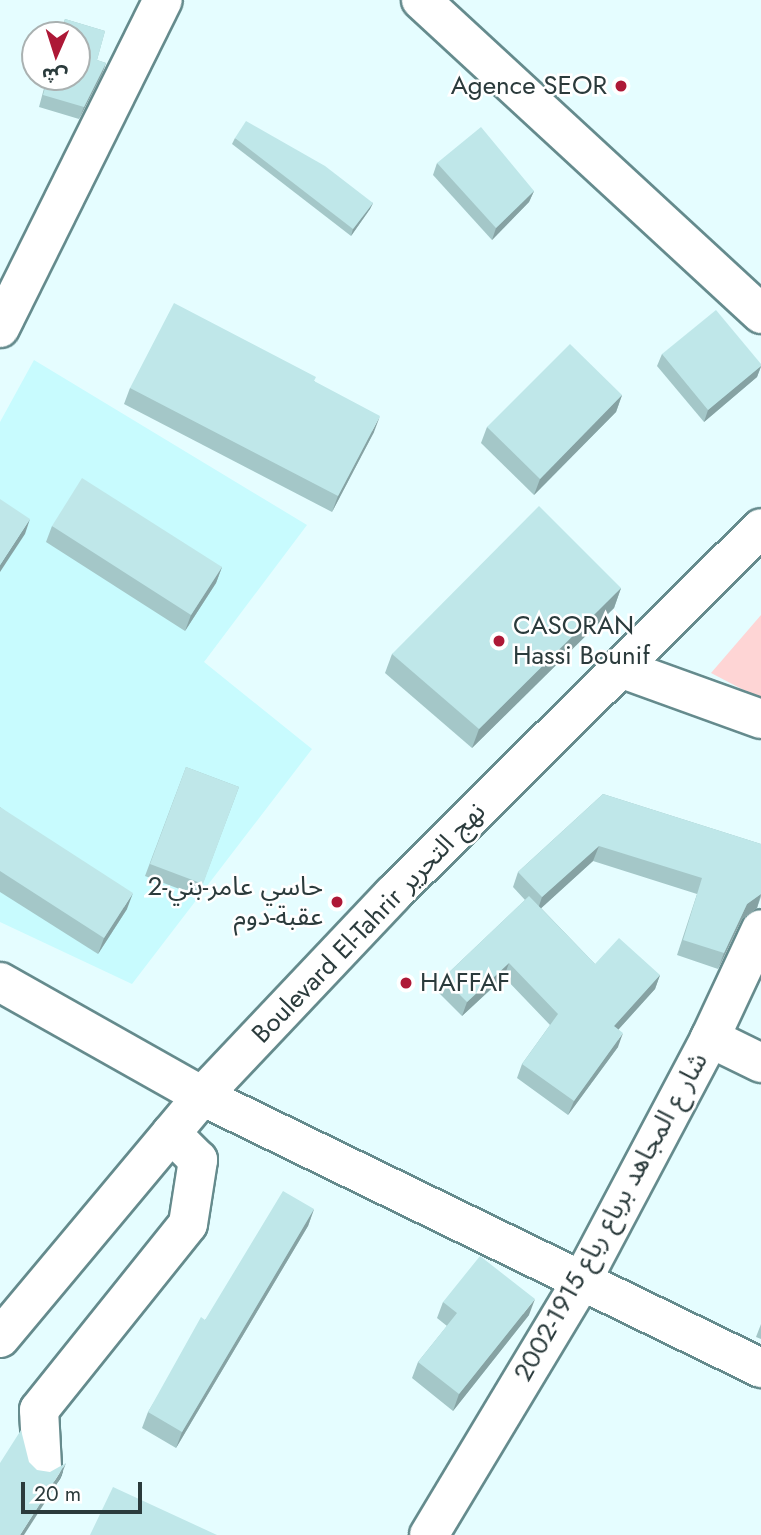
<!DOCTYPE html>
<meta charset="utf-8">
<style>
body{margin:0}
#map{position:relative;width:761px;height:1535px;overflow:hidden;background:#e5fdff;font-family:Jost,"Noto Sans Arabic",sans-serif}
div>[style]{position:absolute}
.built>*{inset:0;background:#c8fbfe}
.green>*{inset:0;background:#fed5d5}
.roads{filter:drop-shadow(2px 0 #658b8d) drop-shadow(-2px 0 #658b8d) drop-shadow(0 2px #658b8d) drop-shadow(0 -2px #658b8d)}
.street>*{height:38px;margin:-19px;padding:0 19px;transform-origin:19px;border-radius:19px;background:#fff}
.secondary>*{height:38px;margin:-19px;padding:0 19px;transform-origin:19px;border-radius:19px;background:#fff}
.wall>*{inset:0;background:#a4c7c8}
.shaded-wall>*{inset:0;background:#86a2a3}
.building>*{inset:0;background:#bfe7e9}
.dots>*{width:19px;height:19px;translate:-50% -50%;box-sizing:border-box;border:4px solid #fff;border-radius:50%}
span{translate:-50% -50%;white-space:nowrap;text-align:center;line-height:1.15;-webkit-text-stroke:5px #fff;paint-order:stroke}
.poi-label{font-size:26px;color:#2b3b3c}
.right{translate:-100% -50%;text-align:right}
.left{translate:0 -50%;text-align:left}
.street-label{font-size:26px;color:#2b3b3c}
.north{position:absolute;left:21px;top:21px;width:70px;height:70px;box-sizing:border-box;background:#fff;border:2px solid #aab1b1;border-radius:50%;rotate:183deg;font-size:19px;font-weight:700;line-height:28px;text-align:center;color:#2b3b3c}
.north::after{content:'';display:block;margin:auto;width:24px;height:32px;background:#ad1836;clip-path:polygon(50% 0,100% 100%,50% 72%,0 100%)}
.scale{position:absolute;left:21px;top:1482px;width:121px;height:32px;box-sizing:border-box;border:4px solid #2b3b3c;border-top:0;padding-left:9px;font-size:21px;line-height:24px;white-space:nowrap;color:#2b3b3c;-webkit-text-stroke:5px #fff;paint-order:stroke}
</style>
<div id="map">
<div class="built">
<i style="clip-path:polygon(34px 360px,307px 525px,204px 662px,312px 749px,132px 984px,0 922px,0 422px)"></i>
</div>
<div class="green">
<i style="clip-path:polygon(761px 615px,761px 699px,711px 673px)"></i>
</div>
<div class="roads">
<div class="street">
<i style="left:421px;top:0;width:463px;rotate:42.7deg"></i>
<i style="left:0;top:328px;width:366px;rotate:-63.6deg"></i>
<i style="left:0;top:982px;width:232px;rotate:29.4deg"></i>
<i style="left:202px;top:1096px;width:622px;rotate:25.95deg"></i>
<i style="left:710px;top:1038px;width:57px;rotate:26.1deg"></i>
<i style="left:42px;top:1467px;width:57px;rotate:-93deg"></i>
<i style="left:39px;top:1410px;width:238px;rotate:-51.3deg"></i>
<i style="left:188px;top:1224px;width:65px;rotate:-81.1deg"></i>
<i style="left:198px;top:1160px;width:38px;rotate:-135deg"></i>
<i style="left:429px;top:1535px;width:295px;rotate:-59deg"></i>
<i style="left:581px;top:1282px;width:276px;rotate:-62.1deg"></i>
<i style="left:710px;top:1038px;width:120px;rotate:-64.9deg"></i>
</div>
<div class="secondary">
<i style="left:623px;top:669px;width:147px;rotate:19.9deg"></i>
<i style="left:0;top:1338px;width:315px;rotate:-50.1deg"></i>
<i style="left:202px;top:1096px;width:277px;rotate:-46.6deg"></i>
<i style="left:392px;top:895px;width:520px;rotate:-44.84deg"></i>
</div>
</div>
<div class="wall">
<i style="clip-path:polygon(65px 19px,105px 31px,97px 60px,106px 63px,102px 74px,79px 119px,39px 107px,47px 77px,77px 77px,77px 35px,59px 35px)"></i>
<i style="clip-path:polygon(235px 138px,373px 203px,370px 209px,351px 236px,232px 144px)"></i>
<i style="clip-path:polygon(437px 163px,534px 191px,529px 202px,492px 240px,433px 175px)"></i>
<i style="clip-path:polygon(662px 354px,761px 364px,761px 367px,757px 377px,704px 422px,657px 366px)"></i>
<i style="clip-path:polygon(314px 381px,374px 432px,332px 512px,124px 404px,130px 388px)"></i>
<i style="clip-path:polygon(622px 395px,616px 412px,534px 495px,481px 443px,487px 427px)"></i>
<i style="clip-path:polygon(52px 526px,222px 567px,216px 583px,185px 631px,46px 542px)"></i>
<i style="clip-path:polygon(621px 588px,614px 608px,472px 748px,385px 673px,392px 654px)"></i>
<i style="clip-path:polygon(186px 767px,239px 787px,198px 896px,145px 876px)"></i>
<i style="clip-path:polygon(603px 794px,761px 844px,761px 897px,757px 908px,742px 919px,718px 969px,677px 955px,697px 894px,593px 861px,541px 908px,595px 964px,660px 975px,655px 989px,618px 1030px,618px 1047px,568px 1115px,517px 1078px,522px 1064px,550px 1025px,504px 977px,462px 1016px,438px 992px,443px 978px,525px 900px,513px 887px,518px 872px)"></i>
<i style="clip-path:polygon(0 807px,127px 909px,98px 954px,0 892px)"></i>
<i style="clip-path:polygon(314px 1209px,308px 1226px,176px 1448px,142px 1428px,148px 1412px,205px 1320px)"></i>
<i style="clip-path:polygon(443px 1302px,529px 1315px,453px 1411px,412px 1378px,418px 1362px,447px 1326px,437px 1318px)"></i>
<i style="clip-path:polygon(761px 1324px,761px 1339px,756px 1337px)"></i>
</div>
<div class="shaded-wall">
<i style="clip-path:polygon(106px 63px,102px 74px,79px 119px,84px 107px)"></i>
<i style="clip-path:polygon(534px 191px,529px 202px,492px 240px,496px 228px)"></i>
<i style="clip-path:polygon(373px 203px,370px 209px,351px 236px,353px 229px)"></i>
<i style="clip-path:polygon(761px 366px,757px 377px,704px 422px,708px 410px)"></i>
<i style="clip-path:polygon(622px 395px,616px 412px,534px 495px,540px 479px)"></i>
<i style="clip-path:polygon(380px 416px,374px 432px,332px 512px,338px 496px)"></i>
<i style="clip-path:polygon(30px 519px,25px 534px,0 572px,0 565px)"></i>
<i style="clip-path:polygon(222px 567px,216px 583px,185px 631px,191px 615px)"></i>
<i style="clip-path:polygon(621px 588px,614px 608px,472px 748px,479px 729px)"></i>
<i style="clip-path:polygon(599px 846px,593px 861px,537px 912px,542px 897px)"></i>
<i style="clip-path:polygon(133px 893px,127px 909px,98px 954px,104px 938px)"></i>
<i style="clip-path:polygon(761px 894px,757px 908px,742px 919px,718px 969px,724px 953px,747px 904px)"></i>
<i style="clip-path:polygon(509px 963px,504px 977px,462px 1016px,467px 1002px)"></i>
<i style="clip-path:polygon(660px 975px,655px 989px,608px 1041px,614px 1026px)"></i>
<i style="clip-path:polygon(623px 1033px,618px 1047px,568px 1115px,574px 1101px)"></i>
<i style="clip-path:polygon(314px 1209px,308px 1226px,176px 1448px,182px 1432px)"></i>
<i style="clip-path:polygon(535px 1299px,529px 1315px,453px 1411px,459px 1394px)"></i>
<i style="clip-path:polygon(66px 1463px,60px 1479px,24px 1535px,20px 1535px)"></i>
</div>
<div class="building">
<i style="clip-path:polygon(65px 19px,105px 31px,97px 60px,106px 63px,84px 107px,43px 95px,48px 77px,77px 77px,77px 35px,60px 35px)"></i>
<i style="clip-path:polygon(246px 121px,325px 166px,373px 203px,353px 229px,235px 138px)"></i>
<i style="clip-path:polygon(481px 127px,534px 191px,496px 228px,437px 163px)"></i>
<i style="clip-path:polygon(174px 303px,316px 377px,314px 381px,380px 416px,338px 496px,130px 388px)"></i>
<i style="clip-path:polygon(716px 310px,761px 364px,761px 366px,708px 410px,662px 354px)"></i>
<i style="clip-path:polygon(570px 344px,622px 395px,540px 479px,487px 427px)"></i>
<i style="clip-path:polygon(82px 478px,222px 567px,191px 615px,52px 526px)"></i>
<i style="clip-path:polygon(0 499px,30px 519px,0 565px)"></i>
<i style="clip-path:polygon(539px 506px,621px 588px,479px 729px,392px 654px)"></i>
<i style="clip-path:polygon(186px 767px,239px 787px,203px 884px,150px 864px)"></i>
<i style="clip-path:polygon(603px 794px,761px 844px,761px 894px,747px 904px,724px 953px,683px 940px,702px 878px,599px 846px,542px 897px,518px 872px)"></i>
<i style="clip-path:polygon(0 807px,133px 893px,104px 938px,0 871px)"></i>
<i style="clip-path:polygon(529px 896px,595px 964px,619px 938px,660px 975px,614px 1026px,623px 1033px,574px 1101px,522px 1064px,558px 1014px,509px 963px,467px 1002px,443px 978px)"></i>
<i style="clip-path:polygon(283px 1191px,314px 1209px,182px 1432px,148px 1412px,201px 1317px,205px 1320px)"></i>
<i style="clip-path:polygon(480px 1256px,535px 1299px,459px 1394px,418px 1362px,457px 1313px,443px 1302px)"></i>
<i style="clip-path:polygon(21px 1430px,29px 1462px,37px 1470px,50px 1472px,66px 1463px,20px 1535px,0 1535px,0 1463px)"></i>
<i style="clip-path:polygon(113px 1487px,217px 1535px,90px 1535px)"></i>
</div>
<div class="dots">
<i style="left:621px;top:86px;background:#ad1836"></i>
<i style="left:499px;top:641px;background:#ad1836"></i>
<i style="left:337px;top:902px;background:#ad1836"></i>
<i style="left:406px;top:983px;background:#ad1836"></i>
</div>
<div class="poi-label">
<span class="right" style="left:607px;top:86px">Agence SEOR</span>
<span class="left" style="left:513px;top:641px">CASORAN<br>Hassi Bounif</span>
<span class="right" style="left:323px;top:902px">2-حاسي عامر-بني<br>عقبة-دوم</span>
<span class="left" style="left:420px;top:983px">HAFFAF</span>
</div>
<div class="street-label">
<span style="left:369px;top:923px;rotate:-46deg">Boulevard El-Tahrir نهج التحرير</span>
<span style="left:611px;top:1217px;rotate:-61deg">شار ع المجاهد برباع رباع 1915-2002</span>
</div>
<div class="north">ش</div>
<div class="scale">20 m</div>
</div>
